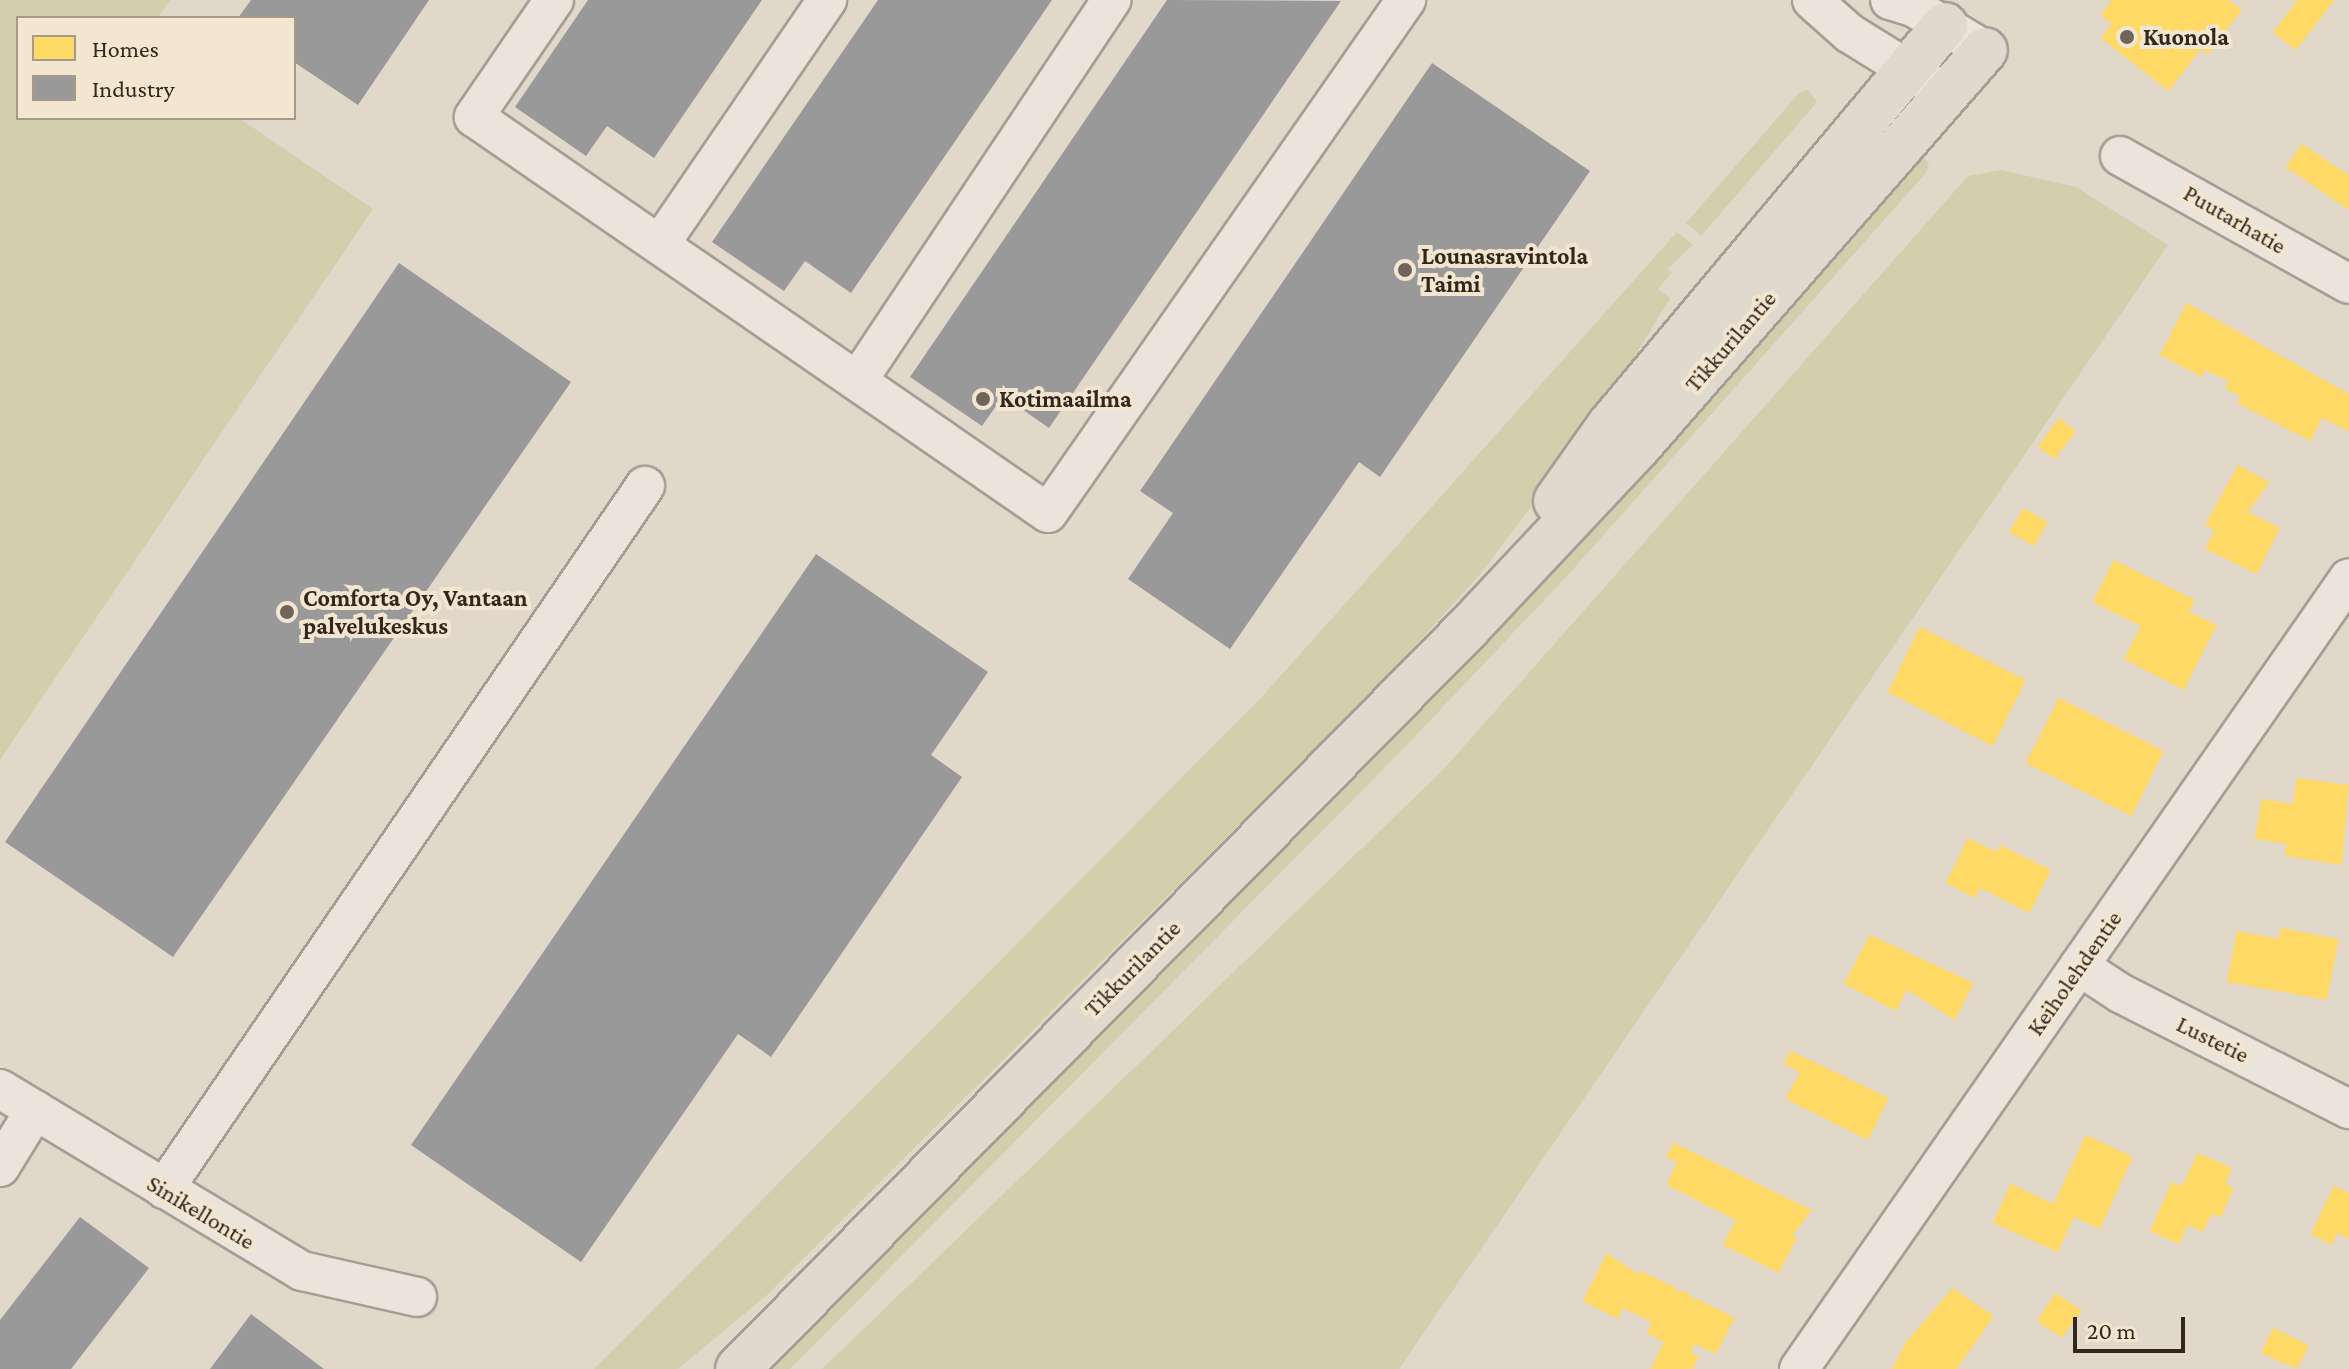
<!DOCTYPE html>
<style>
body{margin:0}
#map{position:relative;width:2349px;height:1369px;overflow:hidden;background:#e1d8ca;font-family:"Crimson Pro",serif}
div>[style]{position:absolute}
.green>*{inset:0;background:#d2cfad}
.homes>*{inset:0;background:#ffd966}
.industry>*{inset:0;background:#999}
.roads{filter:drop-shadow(2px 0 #a69d94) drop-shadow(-2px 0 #a69d94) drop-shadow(0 2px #a69d94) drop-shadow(0 -2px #a69d94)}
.minor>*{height:38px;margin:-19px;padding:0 19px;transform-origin:19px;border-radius:19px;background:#eae4db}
.major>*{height:44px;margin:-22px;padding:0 22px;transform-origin:22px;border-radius:22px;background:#e0d9cd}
.dots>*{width:22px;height:22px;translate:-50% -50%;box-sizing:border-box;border:4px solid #f2e6d0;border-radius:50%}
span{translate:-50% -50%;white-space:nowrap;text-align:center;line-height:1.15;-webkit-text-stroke:8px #f2e6d0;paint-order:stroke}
.poi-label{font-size:24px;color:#33261d;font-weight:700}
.left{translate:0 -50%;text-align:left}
.street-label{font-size:24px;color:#33261d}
.legend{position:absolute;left:16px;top:16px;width:280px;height:104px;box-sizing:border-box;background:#f2e6d0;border:2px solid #a69988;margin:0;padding:10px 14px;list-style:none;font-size:24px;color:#33261d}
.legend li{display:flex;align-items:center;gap:16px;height:40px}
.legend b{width:40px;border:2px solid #a69988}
.scale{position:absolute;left:2073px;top:1317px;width:112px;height:36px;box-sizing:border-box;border:4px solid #33261d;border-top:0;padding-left:10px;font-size:24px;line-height:28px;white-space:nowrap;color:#33261d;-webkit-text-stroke:6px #f2e6d0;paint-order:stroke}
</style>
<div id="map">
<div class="green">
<i style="clip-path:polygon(0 0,170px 0,158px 18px,18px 18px,18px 118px,239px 118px,373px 209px,0 760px)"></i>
<i style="clip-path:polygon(1808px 90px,1817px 102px,1701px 236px,1686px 223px,1800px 92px)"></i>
<i style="clip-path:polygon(1922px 154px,1929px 165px,1926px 173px,1568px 575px,1407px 745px,790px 1369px,765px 1369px,1371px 761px,1544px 581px)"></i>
<i style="clip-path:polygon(2001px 170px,2076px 187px,2168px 245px,1399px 1369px,822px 1369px,1443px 770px,1968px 176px)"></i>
<i style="clip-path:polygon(1677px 232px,1693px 245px,1667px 269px,1672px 272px,1658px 289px,1670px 298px,1603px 410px,1482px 572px,1385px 679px,767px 1295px,678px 1369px,594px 1369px,1259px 700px)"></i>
</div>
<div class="homes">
<i style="clip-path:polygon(2112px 0,2229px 0,2242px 10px,2208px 55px,2201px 49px,2169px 91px,2101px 38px,2112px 24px,2101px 15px)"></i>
<i style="clip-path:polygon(2298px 0,2335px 0,2296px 50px,2273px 32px)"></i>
<i style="clip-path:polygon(2302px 144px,2349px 175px,2349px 210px,2286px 167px)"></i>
<i style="clip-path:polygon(2187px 303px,2349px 394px,2349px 431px,2322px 418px,2311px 441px,2237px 403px,2241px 397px,2225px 388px,2229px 381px,2205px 370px,2202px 377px,2160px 355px)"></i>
<i style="clip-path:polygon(2059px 418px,2076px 431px,2055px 459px,2038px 447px)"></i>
<i style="clip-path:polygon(2238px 465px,2270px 482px,2248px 512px,2280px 528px,2257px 574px,2205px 549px,2215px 530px,2205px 525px)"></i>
<i style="clip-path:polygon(2024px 508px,2048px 522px,2034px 546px,2009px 532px)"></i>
<i style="clip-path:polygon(2114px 560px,2195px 600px,2189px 612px,2217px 625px,2184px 690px,2124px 659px,2141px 626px,2093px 602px)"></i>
<i style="clip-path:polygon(1920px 627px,2026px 680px,1993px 746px,1888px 692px)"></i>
<i style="clip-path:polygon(2059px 698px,2164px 751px,2132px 816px,2026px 763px)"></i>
<i style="clip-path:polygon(2297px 778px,2349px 785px,2342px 865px,2285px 856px,2287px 844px,2255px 839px,2262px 799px,2293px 804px)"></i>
<i style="clip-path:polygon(1968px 838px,1997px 852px,2000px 845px,2051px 870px,2030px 913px,1980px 888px,1975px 898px,1946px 883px)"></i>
<i style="clip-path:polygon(2281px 928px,2339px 939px,2327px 1000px,2227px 982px,2237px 931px,2279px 939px)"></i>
<i style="clip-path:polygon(1870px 935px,1974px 983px,1955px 1020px,1907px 990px,1896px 1011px,1844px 984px)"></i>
<i style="clip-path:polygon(1791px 1051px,1889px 1098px,1868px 1140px,1786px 1099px,1800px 1072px,1784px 1064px)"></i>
<i style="clip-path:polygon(2086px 1135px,2133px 1157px,2100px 1229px,2074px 1217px,2058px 1252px,1993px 1223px,2011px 1184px,2054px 1204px)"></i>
<i style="clip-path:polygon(1674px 1143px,1812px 1210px,1793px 1235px,1797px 1238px,1779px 1273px,1723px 1245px,1736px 1220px,1667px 1185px,1677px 1162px,1666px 1157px)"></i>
<i style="clip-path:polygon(2198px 1153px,2232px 1168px,2226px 1184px,2234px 1188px,2221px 1217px,2212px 1214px,2203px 1232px,2188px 1225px,2179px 1244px,2150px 1231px,2172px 1182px,2182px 1186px)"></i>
<i style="clip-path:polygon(2334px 1186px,2349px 1193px,2349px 1239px,2338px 1233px,2332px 1245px,2311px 1234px)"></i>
<i style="clip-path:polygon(1607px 1253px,1639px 1275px,1641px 1271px,1678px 1289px,1676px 1294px,1682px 1290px,1694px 1297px,1691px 1302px,1698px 1299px,1735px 1318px,1716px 1354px,1695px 1344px,1691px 1353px,1699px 1357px,1693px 1369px,1651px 1369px,1664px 1342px,1647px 1333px,1652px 1322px,1623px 1308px,1618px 1319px,1583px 1301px)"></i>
<i style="clip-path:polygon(1953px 1288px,1994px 1316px,1957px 1369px,1892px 1369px,1907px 1341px)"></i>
<i style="clip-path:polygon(2056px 1293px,2082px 1311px,2062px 1338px,2037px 1321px)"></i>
<i style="clip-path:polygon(2273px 1328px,2309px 1345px,2297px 1369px,2261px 1353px)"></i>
</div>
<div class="industry">
<i style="clip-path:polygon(251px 0,429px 0,358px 105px,294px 62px,294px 18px,238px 18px)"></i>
<i style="clip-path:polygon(588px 0,762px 0,654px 158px,607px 126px,586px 156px,515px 107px)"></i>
<i style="clip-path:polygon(878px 0,1052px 0,851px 293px,805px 261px,784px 291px,712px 242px)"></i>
<i style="clip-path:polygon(1167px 0,1341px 1px,1049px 428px,1003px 396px,982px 426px,910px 377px)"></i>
<i style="clip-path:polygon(1432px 63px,1590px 171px,1380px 477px,1359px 462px,1230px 649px,1128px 579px,1173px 513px,1140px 491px)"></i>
<i style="clip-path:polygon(399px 263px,571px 382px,173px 957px,5px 842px)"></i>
<i style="clip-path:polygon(816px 554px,988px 672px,931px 755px,962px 777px,771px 1057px,738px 1034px,581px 1262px,411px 1145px)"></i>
<i style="clip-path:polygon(80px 1217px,149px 1268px,71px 1369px,0 1369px,0 1320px)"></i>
<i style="clip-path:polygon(251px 1314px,324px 1369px,210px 1369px)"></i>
</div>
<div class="roads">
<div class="minor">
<i style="left:554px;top:0;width:142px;rotate:124.4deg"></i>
<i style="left:474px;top:117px;width:697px;rotate:34.6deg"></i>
<i style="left:1048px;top:513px;width:626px;rotate:-55.09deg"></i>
<i style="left:1812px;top:0;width:50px;rotate:41.7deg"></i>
<i style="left:1849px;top:33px;width:99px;rotate:31.8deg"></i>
<i style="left:1890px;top:0;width:24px;rotate:17deg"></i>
<i style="left:1913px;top:7px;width:84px;rotate:30.8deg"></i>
<i style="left:2120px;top:156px;width:262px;rotate:29.2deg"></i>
<i style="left:660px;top:244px;width:296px;rotate:-55.6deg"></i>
<i style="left:858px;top:380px;width:457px;rotate:-56.3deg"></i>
<i style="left:2079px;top:966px;width:49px;rotate:33.4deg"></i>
<i style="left:2120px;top:993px;width:257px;rotate:26.9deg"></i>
<i style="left:0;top:1089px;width:353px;rotate:31.1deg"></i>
<i style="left:302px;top:1271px;width:118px;rotate:12.7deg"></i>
<i style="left:0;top:1167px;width:67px;rotate:-58.4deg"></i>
<i style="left:164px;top:1189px;width:852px;rotate:-55.62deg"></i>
<i style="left:1799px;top:1369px;width:963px;rotate:-55.19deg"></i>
</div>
<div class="major">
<i style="left:1556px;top:501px;width:92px;rotate:-54.8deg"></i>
<i style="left:1609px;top:426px;width:523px;rotate:-50.04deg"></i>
<i style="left:738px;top:1369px;width:1040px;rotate:-45.43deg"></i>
<i style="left:1468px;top:628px;width:248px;rotate:-46.8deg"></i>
<i style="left:1638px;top:447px;width:527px;rotate:-48.84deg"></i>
</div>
</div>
<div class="dots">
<i style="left:2127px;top:37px;background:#70645a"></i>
<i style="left:1405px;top:270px;background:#70645a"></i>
<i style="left:983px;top:399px;background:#70645a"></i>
<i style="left:287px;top:612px;background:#70645a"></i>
</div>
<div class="poi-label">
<span class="left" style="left:2143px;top:37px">Kuonola</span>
<span class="left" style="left:1421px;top:270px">Lounasravintola<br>Taimi</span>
<span class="left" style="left:999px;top:399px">Kotimaailma</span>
<span class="left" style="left:303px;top:612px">Comforta Oy, Vantaan<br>palvelukeskus</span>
</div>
<div class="street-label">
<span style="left:2235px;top:219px;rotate:30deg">Puutarhatie</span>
<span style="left:1730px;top:341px;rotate:-49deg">Tikkurilantie</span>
<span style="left:1132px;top:968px;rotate:-45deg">Tikkurilantie</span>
<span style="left:2074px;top:973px;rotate:-55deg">Keiholehdentie</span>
<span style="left:2213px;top:1039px;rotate:26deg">Lustetie</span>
<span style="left:201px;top:1212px;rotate:31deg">Sinikellontie</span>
</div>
<ul class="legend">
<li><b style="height:22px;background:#ffd966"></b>Homes</li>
<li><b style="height:22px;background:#999"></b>Industry</li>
</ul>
<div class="scale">20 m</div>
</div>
